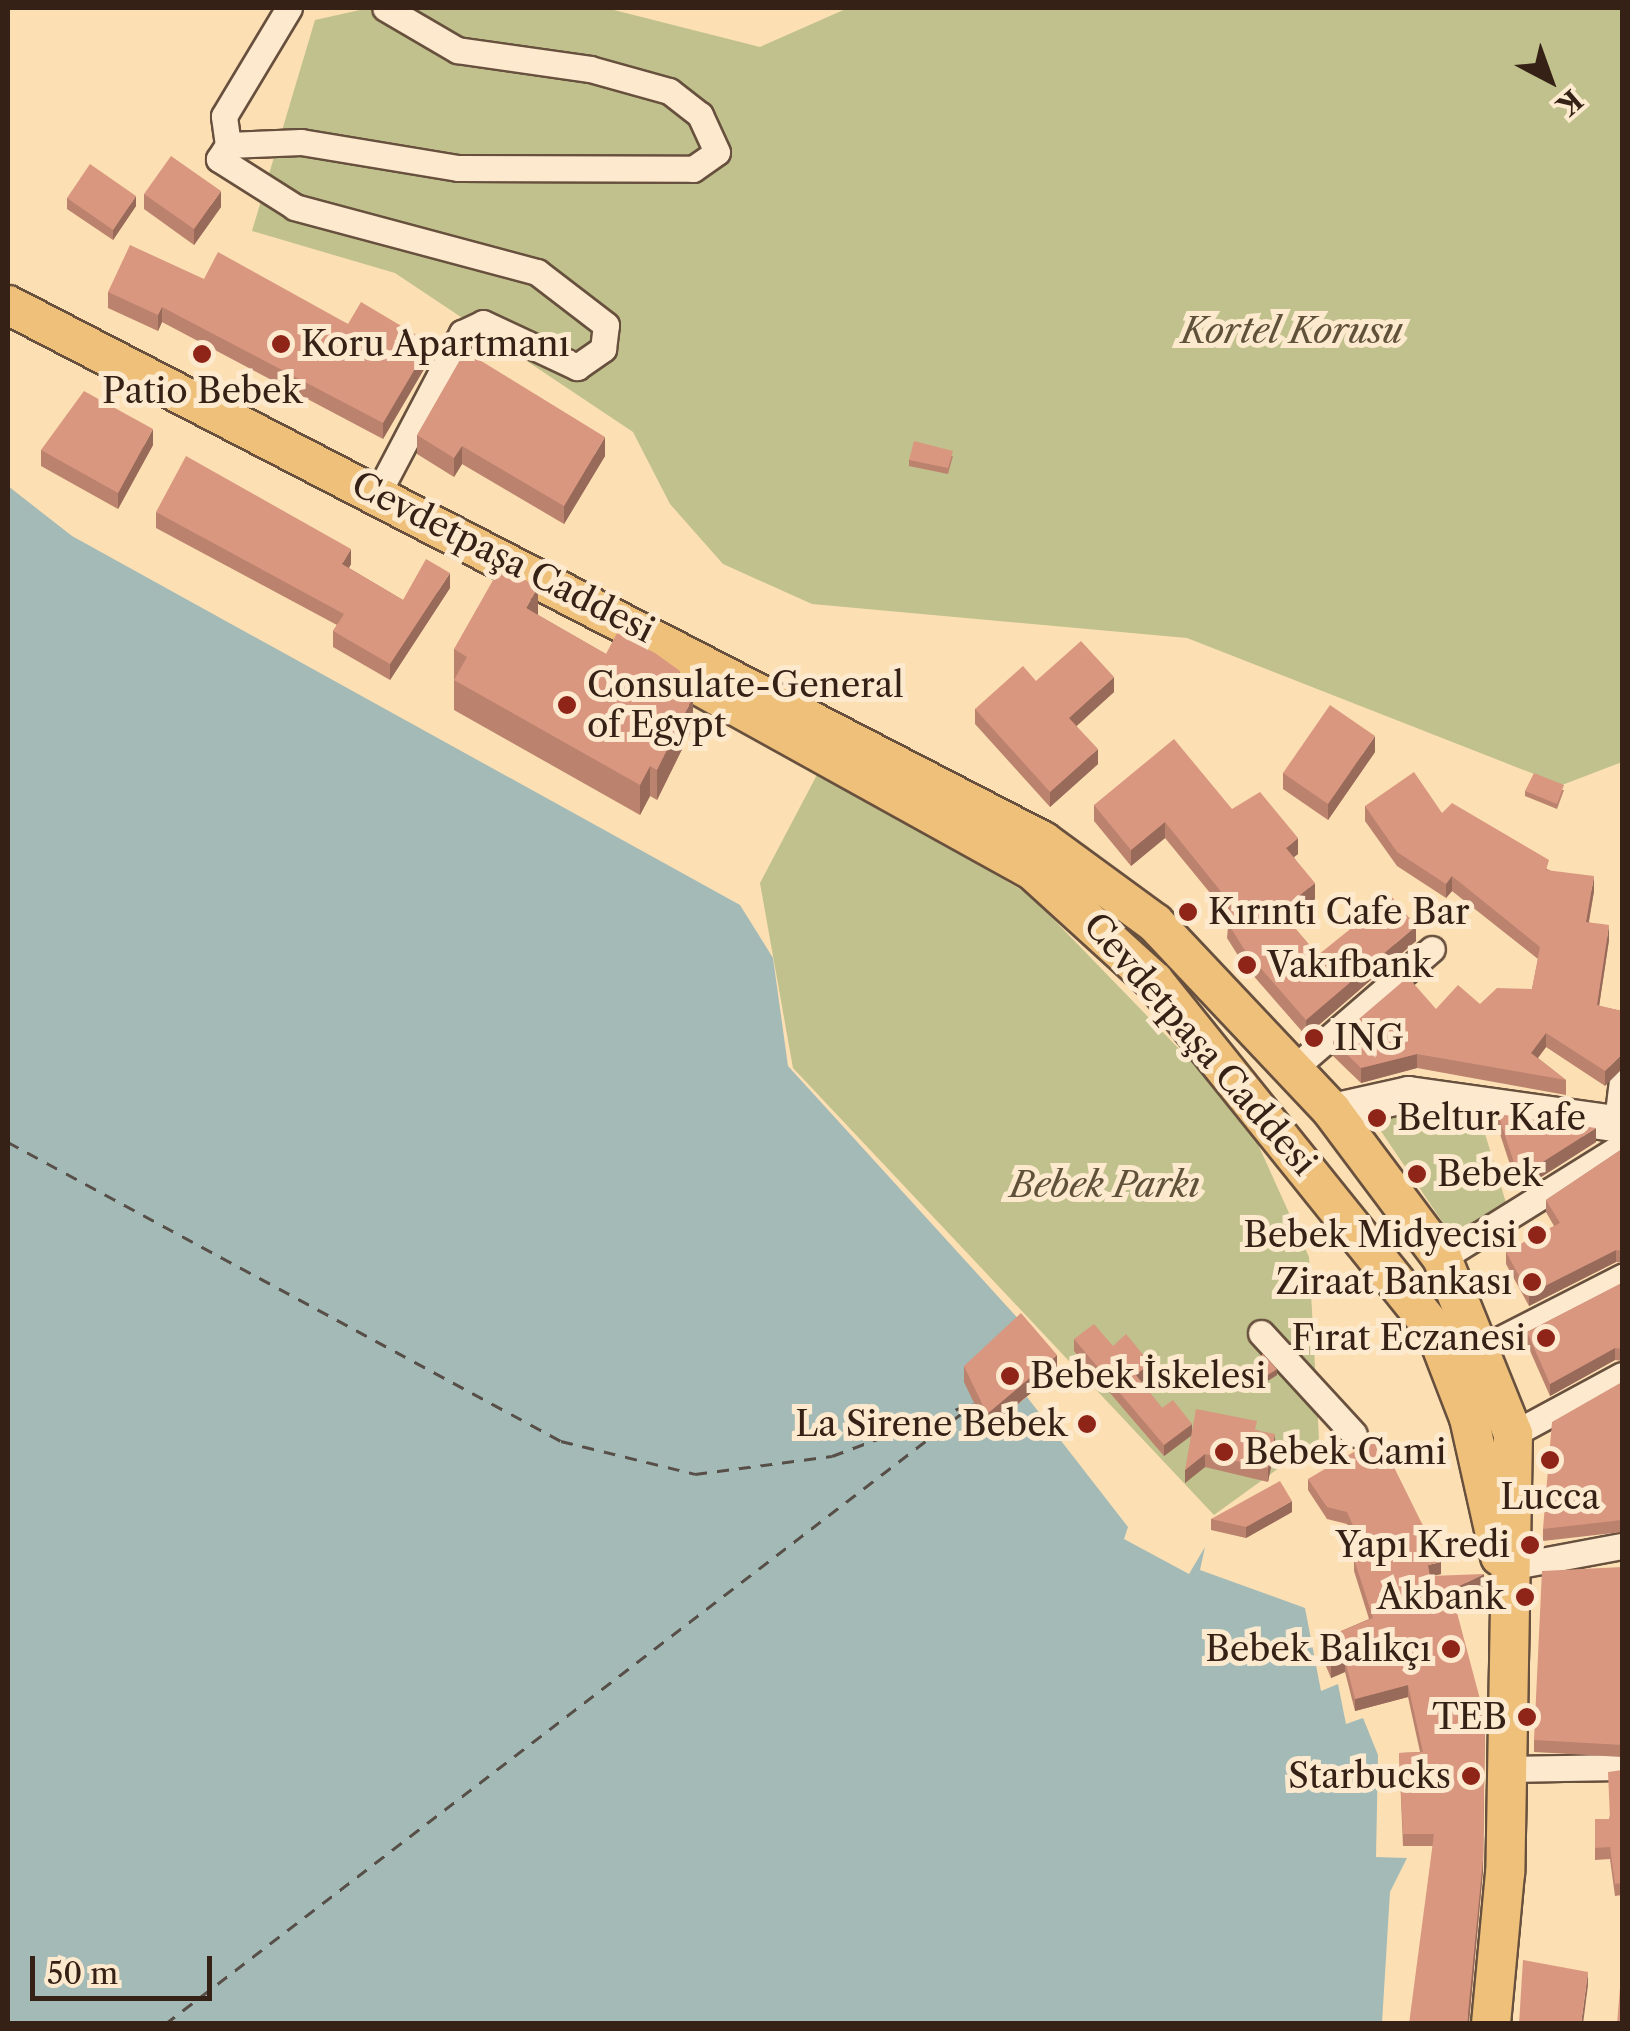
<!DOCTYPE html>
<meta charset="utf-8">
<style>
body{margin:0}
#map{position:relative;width:1630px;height:2031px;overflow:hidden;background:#fcdfb3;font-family:"Libre Caslon Text",serif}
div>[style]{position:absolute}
.green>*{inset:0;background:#c0c18c}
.water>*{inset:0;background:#a3bab7}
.ferry>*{height:2.5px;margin-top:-1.25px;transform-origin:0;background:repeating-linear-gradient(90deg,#574f47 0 12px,transparent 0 22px)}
.roads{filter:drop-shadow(2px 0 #68503e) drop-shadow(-2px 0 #68503e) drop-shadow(0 2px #68503e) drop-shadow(0 -2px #68503e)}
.street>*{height:25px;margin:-12.5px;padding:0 12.5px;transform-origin:12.5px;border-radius:12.5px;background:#fdeace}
.secondary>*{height:35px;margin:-17.5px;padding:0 17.5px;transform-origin:17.5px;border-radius:17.5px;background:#fdeace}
.primary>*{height:38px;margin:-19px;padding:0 19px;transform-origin:19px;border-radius:19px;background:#eec07a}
.wall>*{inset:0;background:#bb826e}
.shaded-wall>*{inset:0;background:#986a5a}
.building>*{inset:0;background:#d99780}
.dots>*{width:28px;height:28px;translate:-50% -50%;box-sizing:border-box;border:5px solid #fdeace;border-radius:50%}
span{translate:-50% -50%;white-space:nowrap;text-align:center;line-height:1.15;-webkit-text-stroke:10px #fdeace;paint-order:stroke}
.park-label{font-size:35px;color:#5f513a;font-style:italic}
.poi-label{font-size:35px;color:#362117}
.left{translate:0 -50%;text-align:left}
.right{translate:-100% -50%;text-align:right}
.street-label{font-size:35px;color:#362117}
.frame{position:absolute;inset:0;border:10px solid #362117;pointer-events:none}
.north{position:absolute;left:1500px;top:30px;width:100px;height:100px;-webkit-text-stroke:8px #fdeace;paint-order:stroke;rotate:139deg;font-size:28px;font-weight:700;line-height:40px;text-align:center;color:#362117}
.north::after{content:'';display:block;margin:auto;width:35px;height:45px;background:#362117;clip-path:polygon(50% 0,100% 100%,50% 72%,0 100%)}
.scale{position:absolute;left:30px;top:1956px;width:182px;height:45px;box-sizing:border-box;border:5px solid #362117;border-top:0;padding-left:12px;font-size:30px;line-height:35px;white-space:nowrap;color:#362117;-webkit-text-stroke:8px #fdeace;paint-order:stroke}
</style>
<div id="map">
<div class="green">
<i style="clip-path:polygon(369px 8px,606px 8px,760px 47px,848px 8px,1622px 8px,1622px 762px,1562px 785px,1187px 638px,812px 604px,723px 564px,670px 504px,633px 432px,395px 273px,252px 231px,315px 20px)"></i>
<i style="clip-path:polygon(819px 771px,1030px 895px,1246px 1118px,1309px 1257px,1319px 1439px,1214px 1515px,793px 1068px,760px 883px)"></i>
<i style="clip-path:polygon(1370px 1115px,1482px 1124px,1507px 1206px,1454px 1239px)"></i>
</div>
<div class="water">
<i style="clip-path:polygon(8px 486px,72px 536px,740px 905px,773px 958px,788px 1066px,1024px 1325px,987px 1429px,1027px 1397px,1128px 1527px,1124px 1539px,1189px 1574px,1205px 1547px,1200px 1570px,1305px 1608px,1321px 1691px,1338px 1684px,1346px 1724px,1363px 1718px,1378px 1755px,1376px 1857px,1407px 1858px,1390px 1892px,1382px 2023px,8px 2023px)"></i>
</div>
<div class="ferry">
<i style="left:8px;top:1142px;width:629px;rotate:28.4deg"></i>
<i style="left:561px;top:1441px;width:138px;rotate:13.8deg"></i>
<i style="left:695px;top:1474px;width:138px;rotate:-7.5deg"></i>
<i style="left:832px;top:1456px;width:154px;rotate:-20.6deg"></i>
<i style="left:165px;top:2024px;width:1019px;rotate:-37.47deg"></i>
</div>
<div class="roads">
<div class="street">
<i style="left:228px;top:145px;width:29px;rotate:-98deg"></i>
<i style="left:224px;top:116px;width:126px;rotate:-59deg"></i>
<i style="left:378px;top:493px;width:181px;rotate:-62.3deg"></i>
<i style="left:462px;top:333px;width:23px;rotate:-25deg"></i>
<i style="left:483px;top:323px;width:104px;rotate:25.1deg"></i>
<i style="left:577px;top:367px;width:32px;rotate:-35deg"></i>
<i style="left:603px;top:349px;width:24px;rotate:-83deg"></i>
<i style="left:606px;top:325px;width:87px;rotate:-142.5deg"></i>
<i style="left:537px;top:272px;width:251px;rotate:-165deg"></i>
<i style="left:295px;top:207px;width:90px;rotate:-147.7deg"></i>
<i style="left:219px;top:159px;width:17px;rotate:-57deg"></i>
<i style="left:228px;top:145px;width:73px;rotate:-2.4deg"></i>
<i style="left:301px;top:142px;width:159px;rotate:9.4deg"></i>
<i style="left:458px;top:168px;width:235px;rotate:0.2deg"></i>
<i style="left:693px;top:169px;width:29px;rotate:-35deg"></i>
<i style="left:717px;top:152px;width:41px;rotate:-114.7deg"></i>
<i style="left:700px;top:115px;width:39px;rotate:-142deg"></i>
<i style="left:669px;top:91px;width:82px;rotate:-164.4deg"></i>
<i style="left:590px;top:69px;width:134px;rotate:-171.9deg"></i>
<i style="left:457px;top:50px;width:83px;rotate:-149.7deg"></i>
<i style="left:1294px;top:1068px;width:182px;rotate:-40.8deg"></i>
<i style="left:1617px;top:1121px;width:39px;rotate:-83deg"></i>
<i style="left:1442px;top:1258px;width:212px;rotate:-31.9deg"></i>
<i style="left:1261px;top:1333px;width:137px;rotate:47.4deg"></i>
<i style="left:1485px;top:1347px;width:154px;rotate:-27.1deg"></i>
<i style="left:1513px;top:1434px;width:124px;rotate:-28.4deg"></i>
<i style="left:1504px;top:1568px;width:120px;rotate:-10.6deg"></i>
<i style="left:1505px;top:1769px;width:117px;rotate:-1deg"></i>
</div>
<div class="secondary">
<i style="left:1332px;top:1111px;width:78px;rotate:-12.6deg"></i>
<i style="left:1408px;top:1094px;width:216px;rotate:8deg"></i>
</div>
<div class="primary">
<i style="left:8px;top:305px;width:1166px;rotate:27.38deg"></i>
<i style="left:1043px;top:841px;width:139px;rotate:36.2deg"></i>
<i style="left:1155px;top:923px;width:258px;rotate:46.7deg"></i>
<i style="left:1332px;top:1111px;width:184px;rotate:53.2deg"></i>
<i style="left:1442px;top:1258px;width:190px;rotate:68deg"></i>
<i style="left:1513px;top:1434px;width:439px;rotate:91deg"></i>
<i style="left:1505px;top:1873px;width:152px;rotate:95.3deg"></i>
<i style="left:678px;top:674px;width:405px;rotate:29deg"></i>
<i style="left:1032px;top:870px;width:165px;rotate:42.3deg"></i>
<i style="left:1154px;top:981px;width:448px;rotate:51.2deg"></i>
<i style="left:1435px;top:1330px;width:94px;rotate:68.9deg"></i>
<i style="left:1469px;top:1418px;width:142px;rotate:77.4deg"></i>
</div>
</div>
<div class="wall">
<i style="clip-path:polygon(144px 194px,221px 207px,194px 245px,144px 209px)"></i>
<i style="clip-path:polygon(67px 198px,136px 206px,113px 240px,67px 209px)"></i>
<i style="clip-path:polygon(204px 279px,348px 324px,430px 359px,383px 439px,162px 322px,158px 331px,108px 308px,108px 292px)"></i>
<i style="clip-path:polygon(417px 435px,605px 456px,564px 524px,462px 464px,454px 477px,417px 454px)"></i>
<i style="clip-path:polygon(153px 445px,118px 509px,41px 466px,41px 450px)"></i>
<i style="clip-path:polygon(953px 456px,948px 474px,909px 466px,909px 460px)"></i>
<i style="clip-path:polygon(156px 512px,351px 564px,349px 568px,403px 600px,450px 588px,390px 680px,333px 647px,333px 631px,337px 625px,156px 528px)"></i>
<i style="clip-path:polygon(538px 615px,606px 654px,680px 690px,693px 727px,657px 800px,650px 796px,640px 815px,454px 710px,454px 649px)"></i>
<i style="clip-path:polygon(1036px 681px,1114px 692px,1076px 726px,1098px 764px,1050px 807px,975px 724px,975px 709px)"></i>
<i style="clip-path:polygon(1375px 752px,1328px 820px,1283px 789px,1283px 773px)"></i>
<i style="clip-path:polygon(1564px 790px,1557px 809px,1525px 796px,1525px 791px)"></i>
<i style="clip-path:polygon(1094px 805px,1232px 809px,1298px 854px,1294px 857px,1315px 899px,1288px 920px,1318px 955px,1416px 941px,1306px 1036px,1244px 965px,1227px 938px,1229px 916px,1165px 838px,1131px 866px,1094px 821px)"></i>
<i style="clip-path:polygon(1365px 806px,1442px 813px,1549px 870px,1594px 891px,1589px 922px,1609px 940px,1599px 1006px,1622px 1011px,1605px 1086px,1546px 1047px,1538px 1058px,1566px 1080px,1566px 1095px,1417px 1068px,1361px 1083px,1333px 1056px,1333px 1041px,1436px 1009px,1480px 1004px,1532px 989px,1538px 959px,1452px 891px,1446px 898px,1397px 866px,1365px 821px)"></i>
<i style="clip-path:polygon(1498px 1114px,1596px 1142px,1527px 1186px,1516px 1183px,1498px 1128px)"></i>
<i style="clip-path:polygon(1622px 1149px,1622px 1263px,1616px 1262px,1529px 1306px,1506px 1264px,1506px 1252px,1554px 1226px,1546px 1212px,1546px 1200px)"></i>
<i style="clip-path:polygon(1622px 1283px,1622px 1361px,1615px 1360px,1550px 1396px,1527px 1344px,1527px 1332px)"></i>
<i style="clip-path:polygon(1074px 1339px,1113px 1346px,1150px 1375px,1141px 1382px,1162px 1408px,1192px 1432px,1257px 1430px,1275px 1447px,1268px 1482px,1205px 1467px,1185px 1483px,1191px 1436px,1164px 1456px,1074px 1351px)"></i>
<i style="clip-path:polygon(1256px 1359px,1277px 1375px,1266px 1382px,1256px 1365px)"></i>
<i style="clip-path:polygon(964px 1366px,1057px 1371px,987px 1430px,964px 1382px)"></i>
<i style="clip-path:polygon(1622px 1382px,1622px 1532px,1543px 1541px,1543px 1529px)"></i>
<i style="clip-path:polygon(1308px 1479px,1441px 1574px,1430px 1576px,1484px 1586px,1454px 1601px,1483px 1872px,1432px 1846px,1403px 1846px,1399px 1753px,1420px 1752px,1408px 1697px,1355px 1711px,1345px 1672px,1331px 1678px,1320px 1652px,1320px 1640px,1369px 1619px,1354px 1571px,1354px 1559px,1361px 1555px,1347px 1524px,1327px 1519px,1308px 1490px)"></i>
<i style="clip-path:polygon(1292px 1512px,1246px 1538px,1211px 1530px,1211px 1519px)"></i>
<i style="clip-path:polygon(1622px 1567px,1622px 1757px,1534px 1752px,1534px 1740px)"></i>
<i style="clip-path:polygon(1622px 1770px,1622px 1895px,1615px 1896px,1610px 1859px,1595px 1860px,1595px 1819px,1609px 1819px)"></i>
</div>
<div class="shaded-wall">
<i style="clip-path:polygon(221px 191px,221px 207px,194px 245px,194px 229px)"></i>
<i style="clip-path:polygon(136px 196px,136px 206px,113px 240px,113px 230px)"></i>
<i style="clip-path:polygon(162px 307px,162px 322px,158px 331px,158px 315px)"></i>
<i style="clip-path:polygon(430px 343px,430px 359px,383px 439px,383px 423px)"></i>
<i style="clip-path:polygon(153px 429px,153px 445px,118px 509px,118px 493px)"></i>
<i style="clip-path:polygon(605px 437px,605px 456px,564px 524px,564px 506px)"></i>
<i style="clip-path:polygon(462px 446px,462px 464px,454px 477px,454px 458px)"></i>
<i style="clip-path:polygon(351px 549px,351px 564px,342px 580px,342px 564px)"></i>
<i style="clip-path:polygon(450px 573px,450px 588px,390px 680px,390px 664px)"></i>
<i style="clip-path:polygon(538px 587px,538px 617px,526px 608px)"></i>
<i style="clip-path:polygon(680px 671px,680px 701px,673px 685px)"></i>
<i style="clip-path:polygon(1114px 677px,1114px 692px,1069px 733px,1069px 718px)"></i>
<i style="clip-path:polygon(693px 697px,693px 727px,657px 800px,657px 770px)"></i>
<i style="clip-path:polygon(1375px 736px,1375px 752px,1328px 820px,1328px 804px)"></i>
<i style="clip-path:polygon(1098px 749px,1098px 764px,1050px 807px,1050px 792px)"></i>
<i style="clip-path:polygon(650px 766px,650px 796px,640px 815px,640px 785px)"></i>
<i style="clip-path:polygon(1165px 822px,1165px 838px,1131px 866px,1131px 850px)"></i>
<i style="clip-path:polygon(1298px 838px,1298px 854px,1286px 863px,1286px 848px)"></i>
<i style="clip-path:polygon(1452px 876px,1452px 891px,1446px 898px,1446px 884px)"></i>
<i style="clip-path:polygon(1594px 876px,1594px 891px,1586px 936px,1586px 922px)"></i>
<i style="clip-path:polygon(1315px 883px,1315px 899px,1280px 927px,1280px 911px)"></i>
<i style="clip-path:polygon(1609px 925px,1609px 940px,1597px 1020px,1597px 1005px)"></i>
<i style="clip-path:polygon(1416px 926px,1416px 941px,1306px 1036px,1306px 1020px)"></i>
<i style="clip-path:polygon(1546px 1033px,1546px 1047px,1531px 1067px,1531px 1053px)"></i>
<i style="clip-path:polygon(1417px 1054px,1417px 1068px,1361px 1083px,1361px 1068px)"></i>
<i style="clip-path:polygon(1622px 1054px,1622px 1069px,1605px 1086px,1605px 1071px)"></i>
<i style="clip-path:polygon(1596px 1128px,1596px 1142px,1527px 1186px,1527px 1172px)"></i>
<i style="clip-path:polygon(1616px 1250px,1616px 1262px,1529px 1306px,1529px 1294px)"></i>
<i style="clip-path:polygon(1615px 1348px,1615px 1360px,1550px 1396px,1550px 1384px)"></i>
<i style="clip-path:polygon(1057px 1355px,1057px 1371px,987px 1430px,987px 1414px)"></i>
<i style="clip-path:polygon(1150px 1363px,1150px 1375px,1136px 1387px,1136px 1375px)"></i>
<i style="clip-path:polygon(1277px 1369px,1277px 1375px,1266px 1382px,1266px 1376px)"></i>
<i style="clip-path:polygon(1192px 1424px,1192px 1435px,1164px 1456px,1164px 1445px)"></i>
<i style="clip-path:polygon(1275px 1434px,1275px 1447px,1268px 1482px,1268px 1468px)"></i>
<i style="clip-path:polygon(1205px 1454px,1205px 1467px,1185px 1483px,1185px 1470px)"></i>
<i style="clip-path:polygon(1292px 1501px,1292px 1512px,1246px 1538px,1246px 1527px)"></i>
<i style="clip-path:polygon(1441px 1562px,1441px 1574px,1428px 1577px,1428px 1565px)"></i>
<i style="clip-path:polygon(1484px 1574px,1484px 1586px,1451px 1602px,1451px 1590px)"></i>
<i style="clip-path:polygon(1345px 1660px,1345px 1672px,1331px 1678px,1331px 1666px)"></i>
<i style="clip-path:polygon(1408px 1685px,1408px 1697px,1355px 1711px,1355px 1699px)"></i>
<i style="clip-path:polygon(1485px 1718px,1483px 1872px,1469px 2024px,1467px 2024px)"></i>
<i style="clip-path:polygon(1588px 1972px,1588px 1985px,1583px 2024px,1581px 2024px)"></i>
</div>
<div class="building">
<i style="clip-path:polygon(171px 156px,221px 191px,194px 229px,144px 194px)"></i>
<i style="clip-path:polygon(90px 164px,136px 196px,113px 230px,67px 198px)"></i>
<i style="clip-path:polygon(130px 245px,204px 279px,218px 252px,348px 324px,361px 302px,430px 343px,383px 423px,162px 307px,158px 315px,108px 292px)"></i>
<i style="clip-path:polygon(465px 351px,605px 437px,564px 506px,462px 446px,454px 458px,417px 435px)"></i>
<i style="clip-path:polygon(84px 391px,153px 429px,118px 493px,41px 450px)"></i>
<i style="clip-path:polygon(914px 441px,953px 451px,948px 468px,909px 460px)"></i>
<i style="clip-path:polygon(186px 456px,351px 549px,342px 564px,403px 600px,426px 559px,450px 573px,390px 664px,333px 631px,344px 614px,156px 512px)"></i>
<i style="clip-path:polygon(501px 566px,538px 587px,526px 608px,606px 654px,617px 633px,655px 653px,680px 671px,673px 685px,693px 697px,657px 770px,650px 766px,640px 785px,454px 680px,467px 657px,454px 649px)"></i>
<i style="clip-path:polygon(1081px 641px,1114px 677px,1069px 718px,1098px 749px,1050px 792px,975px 709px,1023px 666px,1036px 681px)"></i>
<i style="clip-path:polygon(1330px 705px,1375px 736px,1328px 804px,1283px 773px)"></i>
<i style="clip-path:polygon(1174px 739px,1232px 809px,1260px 792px,1298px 838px,1286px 848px,1315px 883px,1280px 911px,1318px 955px,1391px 896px,1416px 926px,1306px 1020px,1244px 949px,1227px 922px,1231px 904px,1165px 822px,1131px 850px,1094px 805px)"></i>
<i style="clip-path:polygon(1414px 772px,1442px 813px,1452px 803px,1549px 860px,1546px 870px,1594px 876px,1586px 922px,1609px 925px,1597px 1005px,1622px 1011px,1622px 1054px,1605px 1071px,1546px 1033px,1531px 1053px,1566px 1080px,1417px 1054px,1361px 1068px,1333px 1041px,1408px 977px,1436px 1009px,1458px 985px,1480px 1004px,1497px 988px,1532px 989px,1540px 947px,1452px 876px,1446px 884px,1397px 852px,1365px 806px)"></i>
<i style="clip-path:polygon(1534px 773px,1564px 785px,1557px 804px,1525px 791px)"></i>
<i style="clip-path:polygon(1498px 1114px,1596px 1128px,1527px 1172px,1516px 1169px)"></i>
<i style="clip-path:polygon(1622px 1149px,1622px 1251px,1616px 1250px,1529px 1294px,1506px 1252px,1560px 1223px,1546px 1200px)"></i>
<i style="clip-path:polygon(1622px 1283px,1622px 1349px,1615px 1348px,1550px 1384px,1527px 1332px)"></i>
<i style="clip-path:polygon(1021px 1313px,1057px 1355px,987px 1414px,964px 1366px)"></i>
<i style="clip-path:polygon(1094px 1324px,1113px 1346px,1126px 1334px,1150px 1363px,1136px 1375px,1162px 1408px,1173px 1400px,1192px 1424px,1164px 1445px,1074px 1339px)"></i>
<i style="clip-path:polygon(1263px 1354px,1277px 1369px,1266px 1376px,1256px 1359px)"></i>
<i style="clip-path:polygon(1622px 1382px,1622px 1520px,1543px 1529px,1552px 1422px)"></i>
<i style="clip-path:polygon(1196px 1409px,1257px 1421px,1255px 1430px,1275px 1434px,1268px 1468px,1205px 1454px,1185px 1470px)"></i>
<i style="clip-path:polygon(1379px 1437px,1441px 1562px,1428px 1565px,1430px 1576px,1484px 1574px,1451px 1590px,1485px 1718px,1483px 1860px,1467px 2024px,1409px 2024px,1434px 1834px,1403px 1834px,1399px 1753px,1423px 1752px,1408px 1685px,1355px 1699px,1345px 1660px,1331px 1666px,1320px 1640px,1373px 1618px,1354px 1559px,1365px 1553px,1347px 1512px,1327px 1507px,1308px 1479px)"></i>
<i style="clip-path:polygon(1280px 1481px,1292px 1501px,1246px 1527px,1211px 1519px)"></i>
<i style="clip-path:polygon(1622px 1567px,1622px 1745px,1534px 1740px,1542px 1571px)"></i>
<i style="clip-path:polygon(1622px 1770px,1622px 1883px,1615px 1884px,1610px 1847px,1595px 1848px,1595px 1819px,1610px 1819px,1608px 1772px)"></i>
<i style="clip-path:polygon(1523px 1960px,1588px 1972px,1581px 2024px,1519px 2024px)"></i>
<i style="clip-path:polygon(1622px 1964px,1622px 2024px,1617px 2024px)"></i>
</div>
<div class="dots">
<i style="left:281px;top:344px;background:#8f2418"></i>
<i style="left:202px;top:354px;background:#8f2418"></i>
<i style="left:567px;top:705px;background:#8f2418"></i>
<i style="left:1188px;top:912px;background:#8f2418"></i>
<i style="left:1247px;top:965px;background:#8f2418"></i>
<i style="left:1314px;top:1038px;background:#8f2418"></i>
<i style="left:1377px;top:1118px;background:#8f2418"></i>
<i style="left:1417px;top:1174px;background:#8f2418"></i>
<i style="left:1537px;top:1235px;background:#8f2418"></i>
<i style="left:1532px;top:1282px;background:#8f2418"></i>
<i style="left:1546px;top:1338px;background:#8f2418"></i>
<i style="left:1010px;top:1376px;background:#8f2418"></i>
<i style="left:1087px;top:1424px;background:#8f2418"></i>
<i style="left:1224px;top:1452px;background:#8f2418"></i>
<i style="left:1550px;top:1460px;background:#8f2418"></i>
<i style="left:1530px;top:1545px;background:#8f2418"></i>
<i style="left:1525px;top:1597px;background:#8f2418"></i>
<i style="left:1451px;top:1649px;background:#8f2418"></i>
<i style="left:1527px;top:1717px;background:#8f2418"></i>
<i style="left:1471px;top:1776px;background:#8f2418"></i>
</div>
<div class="park-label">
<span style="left:1292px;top:331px">Kortel Korusu</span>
<span style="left:1105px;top:1185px">Bebek Parkı</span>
</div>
<div class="poi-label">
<span class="left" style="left:301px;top:344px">Koru Apartmanı</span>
<span style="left:202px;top:391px">Patio Bebek</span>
<span class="left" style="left:587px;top:705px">Consulate-General<br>of Egypt</span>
<span class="left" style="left:1208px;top:912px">Kırıntı Cafe Bar</span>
<span class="left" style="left:1267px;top:965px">Vakıfbank</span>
<span class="left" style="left:1334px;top:1038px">ING</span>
<span class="left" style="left:1397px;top:1118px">Beltur Kafe</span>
<span class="left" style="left:1437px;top:1174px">Bebek</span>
<span class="right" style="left:1517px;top:1235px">Bebek Midyecisi</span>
<span class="right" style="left:1512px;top:1282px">Ziraat Bankası</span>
<span class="right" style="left:1526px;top:1338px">Fırat Eczanesi</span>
<span class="left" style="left:1030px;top:1376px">Bebek İskelesi</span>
<span class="right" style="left:1067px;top:1424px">La Sirene Bebek</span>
<span class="left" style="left:1244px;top:1452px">Bebek Cami</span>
<span style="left:1550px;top:1497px">Lucca</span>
<span class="right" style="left:1510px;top:1545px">Yapı Kredi</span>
<span class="right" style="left:1505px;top:1597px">Akbank</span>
<span class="right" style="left:1431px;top:1649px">Bebek Balıkçı</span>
<span class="right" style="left:1507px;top:1717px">TEB</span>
<span class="right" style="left:1451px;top:1776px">Starbucks</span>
</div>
<div class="street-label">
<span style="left:503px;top:557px;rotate:27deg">Cevdetpaşa Caddesi</span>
<span style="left:1200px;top:1044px;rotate:49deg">Cevdetpaşa Caddesi</span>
</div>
<div class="frame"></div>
<div class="north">K</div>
<div class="scale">50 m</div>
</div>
